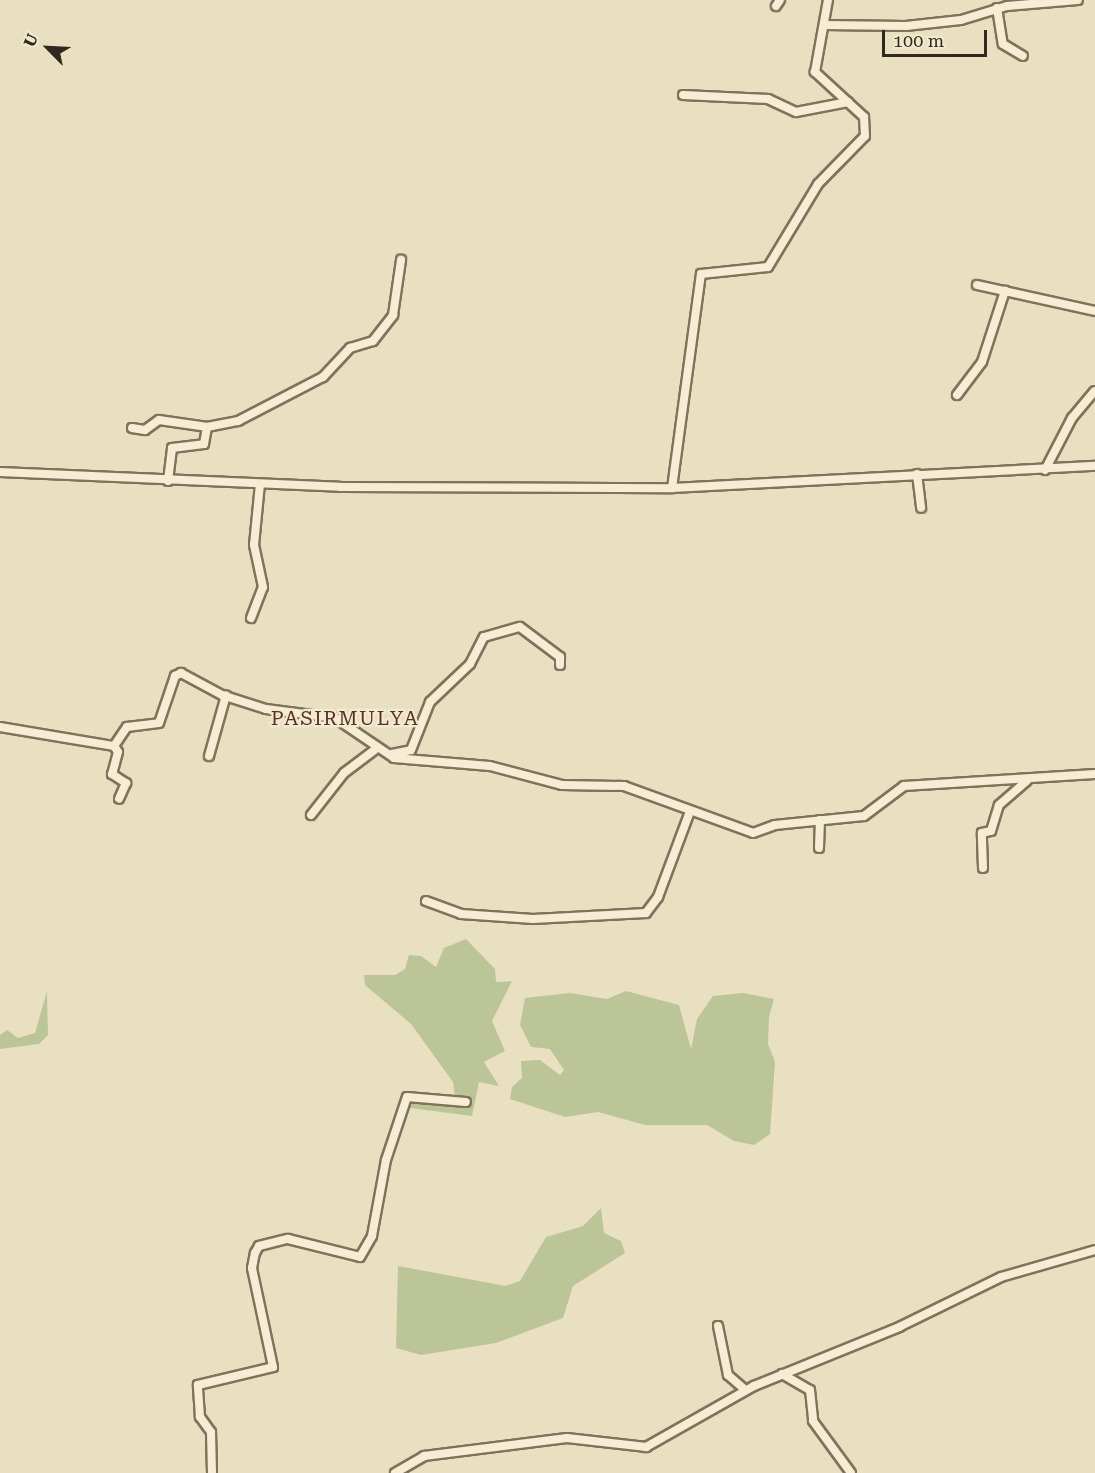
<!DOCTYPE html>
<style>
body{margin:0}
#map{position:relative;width:1095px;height:1473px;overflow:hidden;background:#e9e0c2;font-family:"Roboto Serif",serif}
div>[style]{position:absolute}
.green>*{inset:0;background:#bcc597}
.roads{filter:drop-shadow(2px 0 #81725b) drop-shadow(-2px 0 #81725b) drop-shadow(0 2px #81725b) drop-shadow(0 -2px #81725b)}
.minor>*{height:8px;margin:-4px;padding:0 4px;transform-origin:4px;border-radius:4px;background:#f5edd4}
span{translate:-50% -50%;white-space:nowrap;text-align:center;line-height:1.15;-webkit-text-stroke:4.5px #f1ead1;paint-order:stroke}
.quarter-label{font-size:20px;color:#5a3222;letter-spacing:1.5px}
.north{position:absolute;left:18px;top:18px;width:60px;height:60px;-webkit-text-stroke:4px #f1ead1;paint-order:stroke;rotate:294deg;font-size:16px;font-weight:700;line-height:24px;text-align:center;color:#32291e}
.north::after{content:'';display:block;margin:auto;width:21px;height:27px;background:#32291e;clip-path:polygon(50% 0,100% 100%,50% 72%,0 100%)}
.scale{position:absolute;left:882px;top:30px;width:105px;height:27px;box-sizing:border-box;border:3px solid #32291e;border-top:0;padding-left:8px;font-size:18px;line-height:21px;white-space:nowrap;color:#32291e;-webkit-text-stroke:4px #f1ead1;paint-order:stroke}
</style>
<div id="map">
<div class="green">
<i style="clip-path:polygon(466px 939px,495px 969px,496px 982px,512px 981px,492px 1021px,505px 1051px,484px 1062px,499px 1086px,479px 1082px,472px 1116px,410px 1108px,414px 1101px,456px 1105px,453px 1082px,411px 1024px,365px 985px,364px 975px,395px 975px,405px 969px,409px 955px,421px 956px,436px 967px,444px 948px)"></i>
<i style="clip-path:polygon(47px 991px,48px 1035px,39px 1044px,0 1049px,0 1035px,7px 1030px,18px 1038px,35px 1033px)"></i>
<i style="clip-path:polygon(626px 991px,679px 1005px,691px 1049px,697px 1019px,713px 996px,743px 993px,774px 999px,769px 1017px,768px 1044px,775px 1062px,770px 1134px,754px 1145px,734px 1141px,707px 1125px,645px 1125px,598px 1112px,565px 1117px,510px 1099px,512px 1087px,522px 1078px,521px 1061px,540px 1060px,560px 1075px,564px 1070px,550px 1049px,531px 1047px,520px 1025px,525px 998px,570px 993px,607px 999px)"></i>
<i style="clip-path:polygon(601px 1208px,604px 1233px,621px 1241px,625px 1253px,573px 1286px,563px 1318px,496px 1343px,421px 1355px,396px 1348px,398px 1266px,506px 1286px,520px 1281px,546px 1237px,583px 1226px)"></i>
</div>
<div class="roads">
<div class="minor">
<i style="left:776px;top:6px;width:7px;rotate:-56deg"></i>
<i style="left:997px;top:8px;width:36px;rotate:81deg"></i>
<i style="left:1003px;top:44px;width:23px;rotate:31deg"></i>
<i style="left:824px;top:25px;width:82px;rotate:0.7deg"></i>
<i style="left:906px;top:26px;width:55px;rotate:-6.2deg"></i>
<i style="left:961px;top:20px;width:48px;rotate:-16.9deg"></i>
<i style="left:1007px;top:6px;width:71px;rotate:-4.8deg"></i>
<i style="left:683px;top:95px;width:85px;rotate:2.7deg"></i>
<i style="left:768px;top:99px;width:31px;rotate:25deg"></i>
<i style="left:796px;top:112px;width:53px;rotate:-10.9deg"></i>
<i style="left:977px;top:285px;width:121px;rotate:12.4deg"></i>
<i style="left:957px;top:395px;width:41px;rotate:-52.9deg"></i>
<i style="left:982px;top:362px;width:75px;rotate:-72.1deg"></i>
<i style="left:132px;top:428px;width:13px;rotate:9deg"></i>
<i style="left:145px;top:430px;width:17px;rotate:-36deg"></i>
<i style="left:159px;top:420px;width:49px;rotate:8.3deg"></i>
<i style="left:207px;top:427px;width:32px;rotate:-11deg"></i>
<i style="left:238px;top:421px;width:96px;rotate:-27.4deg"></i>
<i style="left:323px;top:377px;width:40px;rotate:-47deg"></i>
<i style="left:350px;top:348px;width:24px;rotate:-17deg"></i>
<i style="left:373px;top:341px;width:33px;rotate:-52deg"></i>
<i style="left:393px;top:315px;width:56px;rotate:-81.7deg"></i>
<i style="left:1045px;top:470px;width:59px;rotate:-62.6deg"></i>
<i style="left:1072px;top:418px;width:35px;rotate:-50deg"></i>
<i style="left:0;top:472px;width:340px;rotate:2.5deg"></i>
<i style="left:340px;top:487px;width:332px;rotate:0.2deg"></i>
<i style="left:672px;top:488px;width:424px;rotate:-3deg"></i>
<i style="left:917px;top:474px;width:34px;rotate:83deg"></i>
<i style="left:168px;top:481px;width:33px;rotate:-83deg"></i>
<i style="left:172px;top:448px;width:32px;rotate:-7deg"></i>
<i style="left:204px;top:444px;width:17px;rotate:-80deg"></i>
<i style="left:672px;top:488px;width:216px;rotate:-82.3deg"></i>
<i style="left:701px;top:274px;width:67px;rotate:-6deg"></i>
<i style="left:768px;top:267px;width:97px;rotate:-58.9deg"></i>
<i style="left:818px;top:184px;width:67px;rotate:-45.6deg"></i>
<i style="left:865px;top:136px;width:19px;rotate:-93deg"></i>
<i style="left:864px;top:117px;width:67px;rotate:-137.4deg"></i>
<i style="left:815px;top:72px;width:73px;rotate:-79.8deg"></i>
<i style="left:251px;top:618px;width:33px;rotate:-69deg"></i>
<i style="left:263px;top:587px;width:43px;rotate:-102.1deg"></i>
<i style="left:254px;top:545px;width:61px;rotate:-84.4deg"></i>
<i style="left:0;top:727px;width:116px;rotate:9.5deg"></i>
<i style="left:114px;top:746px;width:23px;rotate:-56deg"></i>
<i style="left:127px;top:727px;width:32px;rotate:-7deg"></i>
<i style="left:159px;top:723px;width:50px;rotate:-71.2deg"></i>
<i style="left:175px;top:676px;width:7px;rotate:-27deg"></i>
<i style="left:181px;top:673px;width:47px;rotate:28.2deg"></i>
<i style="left:222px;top:695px;width:46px;rotate:17.7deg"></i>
<i style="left:266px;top:709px;width:70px;rotate:7.4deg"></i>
<i style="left:335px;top:718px;width:71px;rotate:34.1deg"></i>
<i style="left:394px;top:758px;width:96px;rotate:4.8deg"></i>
<i style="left:490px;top:766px;width:74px;rotate:14.8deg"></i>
<i style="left:562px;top:785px;width:62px;rotate:0.9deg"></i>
<i style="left:624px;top:786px;width:137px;rotate:20deg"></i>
<i style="left:753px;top:833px;width:23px;rotate:-20deg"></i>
<i style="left:775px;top:825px;width:89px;rotate:-5.8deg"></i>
<i style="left:864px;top:816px;width:50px;rotate:-36.9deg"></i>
<i style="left:904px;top:786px;width:191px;rotate:-3.6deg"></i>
<i style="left:114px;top:746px;width:7px;rotate:56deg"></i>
<i style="left:118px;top:752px;width:23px;rotate:105deg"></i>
<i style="left:112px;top:774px;width:17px;rotate:33deg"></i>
<i style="left:126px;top:783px;width:17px;rotate:114deg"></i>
<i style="left:392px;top:754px;width:19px;rotate:-12deg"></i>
<i style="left:411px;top:750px;width:52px;rotate:-68.4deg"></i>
<i style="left:430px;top:702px;width:55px;rotate:-43.5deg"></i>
<i style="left:470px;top:664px;width:30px;rotate:-63deg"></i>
<i style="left:484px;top:637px;width:37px;rotate:-16deg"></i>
<i style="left:520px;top:627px;width:50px;rotate:36.9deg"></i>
<i style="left:560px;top:657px;width:8px;rotate:90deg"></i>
<i style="left:209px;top:756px;width:63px;rotate:-74.4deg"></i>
<i style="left:311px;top:815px;width:53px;rotate:-51.8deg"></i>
<i style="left:344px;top:773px;width:39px;rotate:-37deg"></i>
<i style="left:819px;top:848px;width:28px;rotate:-88deg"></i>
<i style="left:983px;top:868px;width:35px;rotate:-92deg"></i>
<i style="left:982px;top:833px;width:9px;rotate:-13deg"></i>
<i style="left:991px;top:831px;width:27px;rotate:-73deg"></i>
<i style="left:999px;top:805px;width:37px;rotate:-41deg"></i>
<i style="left:426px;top:901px;width:37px;rotate:20deg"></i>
<i style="left:461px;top:914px;width:72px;rotate:4deg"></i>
<i style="left:533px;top:919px;width:113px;rotate:-3deg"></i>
<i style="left:646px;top:913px;width:20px;rotate:-53deg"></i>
<i style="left:658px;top:897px;width:89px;rotate:-69.5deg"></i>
<i style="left:718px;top:1326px;width:50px;rotate:78.5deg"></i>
<i style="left:728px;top:1375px;width:23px;rotate:41deg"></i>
<i style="left:782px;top:1374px;width:32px;rotate:30deg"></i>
<i style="left:810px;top:1390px;width:31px;rotate:84deg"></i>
<i style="left:813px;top:1421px;width:64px;rotate:53.8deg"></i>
<i style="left:212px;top:1473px;width:41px;rotate:-91.4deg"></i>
<i style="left:211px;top:1432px;width:19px;rotate:-126deg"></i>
<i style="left:200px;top:1417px;width:32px;rotate:-94deg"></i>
<i style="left:198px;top:1385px;width:77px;rotate:-13.5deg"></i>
<i style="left:273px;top:1367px;width:101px;rotate:-102deg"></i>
<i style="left:252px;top:1268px;width:15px;rotate:-79deg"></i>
<i style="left:255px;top:1253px;width:8px;rotate:-60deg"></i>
<i style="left:259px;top:1246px;width:30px;rotate:-14deg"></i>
<i style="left:288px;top:1239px;width:74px;rotate:14deg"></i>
<i style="left:360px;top:1257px;width:24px;rotate:-60deg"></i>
<i style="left:372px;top:1236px;width:77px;rotate:-79.6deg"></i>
<i style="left:386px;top:1160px;width:66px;rotate:-71.6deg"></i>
<i style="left:407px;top:1097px;width:59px;rotate:4.8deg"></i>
<i style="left:395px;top:1473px;width:34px;rotate:-30deg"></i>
<i style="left:424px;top:1456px;width:144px;rotate:-7.2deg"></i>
<i style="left:567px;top:1438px;width:80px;rotate:6.5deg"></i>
<i style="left:646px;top:1447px;width:124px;rotate:-29.5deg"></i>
<i style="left:754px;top:1386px;width:157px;rotate:-22.1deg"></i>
<i style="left:899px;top:1327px;width:114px;rotate:-26.1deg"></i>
<i style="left:1001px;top:1277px;width:98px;rotate:-16deg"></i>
</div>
</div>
<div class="quarter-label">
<span style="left:345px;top:718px">PASIRMULYA</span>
</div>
<div class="north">U</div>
<div class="scale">100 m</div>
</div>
